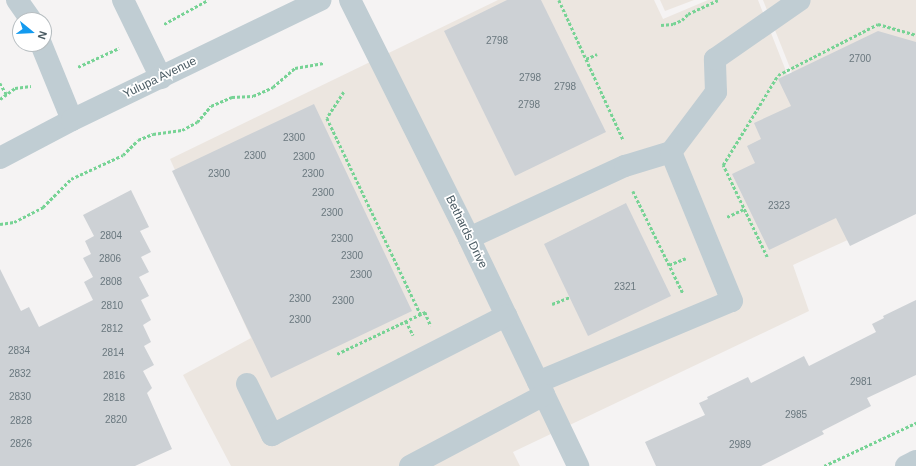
<!DOCTYPE html>
<style>
body{margin:0}
#map{position:relative;width:916px;height:466px;overflow:hidden;background:#f5f3f3;font-family:Arial,sans-serif}
div>[style]{position:absolute}
.commercial>*{inset:0;background:#ece6e0}
.building>*{inset:0;background:#cdd1d5}
.path>*{height:2.5px;margin-top:-1.25px;transform-origin:0;background:repeating-linear-gradient(90deg,#77d395 0 3px,transparent 0 5px)}
.minor>*{height:22px;margin:-11px;padding:0 11px;transform-origin:11px;border-radius:11px;background:#c0cdd3}
span{translate:-50% -50%;white-space:nowrap;text-align:center;line-height:1.15;-webkit-text-stroke:3.5px #fff;paint-order:stroke}
.number-label{font-size:10px;color:#6a787f}
.number-label span{-webkit-text-stroke-width:0}
.street-label{font-size:12px;color:#495a62}
.north{position:absolute;left:12px;top:12px;width:40px;height:40px;box-sizing:border-box;background:#fff;border:1px solid #b6bdc0;border-radius:50%;rotate:108deg;font-size:11px;font-weight:700;line-height:16px;text-align:center;color:#495a62}
.north::after{content:'';display:block;margin:auto;width:14px;height:18px;background:#139aef;clip-path:polygon(50% 0,100% 100%,50% 72%,0 100%)}
</style>
<div id="map">
<div class="commercial">
<i style="clip-path:polygon(498px 0,654px 0,663px 19px,708px 0,758px 0,852px 238px,793px 265px,809px 311px,513px 452px,520px 466px,231px 466px,183px 375px,251px 338px,170px 159px)"></i>
<i style="clip-path:polygon(660px 0,694px 0,665px 11px)"></i>
<i style="clip-path:polygon(763px 0,916px 0,916px 208px,857px 236px)"></i>
</div>
<div class="building">
<i style="clip-path:polygon(507px 0,541px 0,606px 132px,515px 176px,444px 31px)"></i>
<i style="clip-path:polygon(878px 31px,916px 42px,916px 214px,850px 246px,836px 218px,769px 250px,732px 174px,755px 163px,747px 146px,761px 139px,754px 123px,791px 106px,778px 79px)"></i>
<i style="clip-path:polygon(314px 104px,412px 311px,271px 378px,172px 171px)"></i>
<i style="clip-path:polygon(131px 190px,149px 227px,140px 231px,151px 252px,141px 257px,149px 272px,139px 277px,149px 296px,141px 300px,151px 320px,143px 325px,151px 342px,144px 346px,154px 365px,143px 371px,152px 388px,147px 393px,172px 449px,135px 466px,0 466px,0 269px,21px 311px,29px 307px,39px 327px,93px 300px,84px 282px,93px 277px,83px 258px,91px 254px,85px 241px,94px 236px,83px 215px)"></i>
<i style="clip-path:polygon(626px 203px,671px 296px,588px 336px,544px 244px)"></i>
<i style="clip-path:polygon(916px 300px,916px 375px,867px 398px,871px 406px,822px 431px,824px 434px,761px 466px,656px 466px,645px 442px,705px 415px,699px 403px,708px 399px,707px 397px,748px 377px,751px 383px,804px 356px,809px 366px,876px 332px,872px 324px,884px 318px,883px 316px)"></i>
</div>
<div class="path">
<i style="left:559px;top:0;width:153px;rotate:65.3deg"></i>
<i style="left:164px;top:24px;width:50px;rotate:-28.6deg"></i>
<i style="left:661px;top:25px;width:12px;rotate:-5deg"></i>
<i style="left:673px;top:24px;width:10px;rotate:-24deg"></i>
<i style="left:682px;top:20px;width:8px;rotate:-45deg"></i>
<i style="left:688px;top:14px;width:33px;rotate:-25deg"></i>
<i style="left:586px;top:59px;width:12px;rotate:-24deg"></i>
<i style="left:78px;top:67px;width:45px;rotate:-24.9deg"></i>
<i style="left:0;top:83px;width:14px;rotate:60deg"></i>
<i style="left:344px;top:92px;width:31px;rotate:123deg"></i>
<i style="left:327px;top:118px;width:218px;rotate:64.5deg"></i>
<i style="left:0;top:99px;width:19px;rotate:-36deg"></i>
<i style="left:15px;top:88px;width:16px;rotate:-7deg"></i>
<i style="left:633px;top:191px;width:114px;rotate:63.9deg"></i>
<i style="left:727px;top:217px;width:19px;rotate:-25deg"></i>
<i style="left:0;top:224px;width:14px;rotate:-8deg"></i>
<i style="left:14px;top:222px;width:33px;rotate:-27deg"></i>
<i style="left:43px;top:207px;width:40px;rotate:-45deg"></i>
<i style="left:71px;top:179px;width:57px;rotate:-24.8deg"></i>
<i style="left:123px;top:155px;width:21px;rotate:-45deg"></i>
<i style="left:138px;top:140px;width:16px;rotate:-22deg"></i>
<i style="left:153px;top:134px;width:29px;rotate:-8deg"></i>
<i style="left:182px;top:130px;width:17px;rotate:-28deg"></i>
<i style="left:197px;top:122px;width:21px;rotate:-49deg"></i>
<i style="left:211px;top:106px;width:23px;rotate:-23deg"></i>
<i style="left:232px;top:97px;width:21px;rotate:-3deg"></i>
<i style="left:253px;top:96px;width:22px;rotate:-24deg"></i>
<i style="left:273px;top:87px;width:29px;rotate:-41deg"></i>
<i style="left:295px;top:68px;width:29px;rotate:-10deg"></i>
<i style="left:767px;top:257px;width:102px;rotate:-115.6deg"></i>
<i style="left:723px;top:165px;width:105px;rotate:-58.6deg"></i>
<i style="left:778px;top:75px;width:112px;rotate:-27deg"></i>
<i style="left:878px;top:24px;width:40px;rotate:16deg"></i>
<i style="left:669px;top:265px;width:18px;rotate:-22deg"></i>
<i style="left:552px;top:304px;width:19px;rotate:-21deg"></i>
<i style="left:406px;top:321px;width:16px;rotate:63deg"></i>
<i style="left:337px;top:354px;width:98px;rotate:-25.5deg"></i>
<i style="left:425px;top:312px;width:15px;rotate:67deg"></i>
<i style="left:824px;top:466px;width:102px;rotate:-25.1deg"></i>
</div>
<div class="minor">
<i style="left:17px;top:0;width:24px;rotate:55deg"></i>
<i style="left:123px;top:0;width:87px;rotate:64deg"></i>
<i style="left:350px;top:0;width:266px;rotate:63.4deg"></i>
<i style="left:469px;top:238px;width:253px;rotate:64.4deg"></i>
<i style="left:41px;top:44px;width:82px;rotate:67.8deg"></i>
<i style="left:0;top:158px;width:81px;rotate:-27.8deg"></i>
<i style="left:72px;top:120px;width:276px;rotate:-25.8deg"></i>
<i style="left:469px;top:238px;width:172px;rotate:-24.8deg"></i>
<i style="left:625px;top:166px;width:48px;rotate:-16.9deg"></i>
<i style="left:671px;top:152px;width:75px;rotate:-53.1deg"></i>
<i style="left:716px;top:92px;width:33px;rotate:-92deg"></i>
<i style="left:715px;top:59px;width:103px;rotate:-34.8deg"></i>
<i style="left:538px;top:382px;width:210px;rotate:-22.7deg"></i>
<i style="left:732px;top:301px;width:161px;rotate:-112.3deg"></i>
<i style="left:247px;top:384px;width:57px;rotate:63.9deg"></i>
<i style="left:272px;top:435px;width:263px;rotate:-27deg"></i>
<i style="left:410px;top:466px;width:152px;rotate:-27.9deg"></i>
<i style="left:906px;top:466px;width:11px;rotate:-27deg"></i>
</div>
<div class="number-label">
<span style="left:497px;top:41px">2798</span>
<span style="left:860px;top:59px">2700</span>
<span style="left:530px;top:78px">2798</span>
<span style="left:565px;top:87px">2798</span>
<span style="left:529px;top:105px">2798</span>
<span style="left:294px;top:138px">2300</span>
<span style="left:255px;top:156px">2300</span>
<span style="left:304px;top:157px">2300</span>
<span style="left:219px;top:174px">2300</span>
<span style="left:313px;top:174px">2300</span>
<span style="left:323px;top:193px">2300</span>
<span style="left:779px;top:206px">2323</span>
<span style="left:332px;top:213px">2300</span>
<span style="left:111px;top:236px">2804</span>
<span style="left:342px;top:239px">2300</span>
<span style="left:352px;top:256px">2300</span>
<span style="left:110px;top:259px">2806</span>
<span style="left:361px;top:275px">2300</span>
<span style="left:111px;top:282px">2808</span>
<span style="left:625px;top:287px">2321</span>
<span style="left:300px;top:299px">2300</span>
<span style="left:343px;top:301px">2300</span>
<span style="left:112px;top:306px">2810</span>
<span style="left:300px;top:320px">2300</span>
<span style="left:112px;top:329px">2812</span>
<span style="left:19px;top:351px">2834</span>
<span style="left:113px;top:353px">2814</span>
<span style="left:20px;top:374px">2832</span>
<span style="left:114px;top:376px">2816</span>
<span style="left:861px;top:382px">2981</span>
<span style="left:20px;top:397px">2830</span>
<span style="left:114px;top:398px">2818</span>
<span style="left:796px;top:415px">2985</span>
<span style="left:116px;top:420px">2820</span>
<span style="left:21px;top:421px">2828</span>
<span style="left:21px;top:444px">2826</span>
<span style="left:740px;top:445px">2989</span>
</div>
<div class="street-label">
<span style="left:160px;top:78px;rotate:-26deg">Yulupa Avenue</span>
<span style="left:466px;top:232px;rotate:64deg">Bethards Drive</span>
</div>
<div class="north">N</div>
</div>
